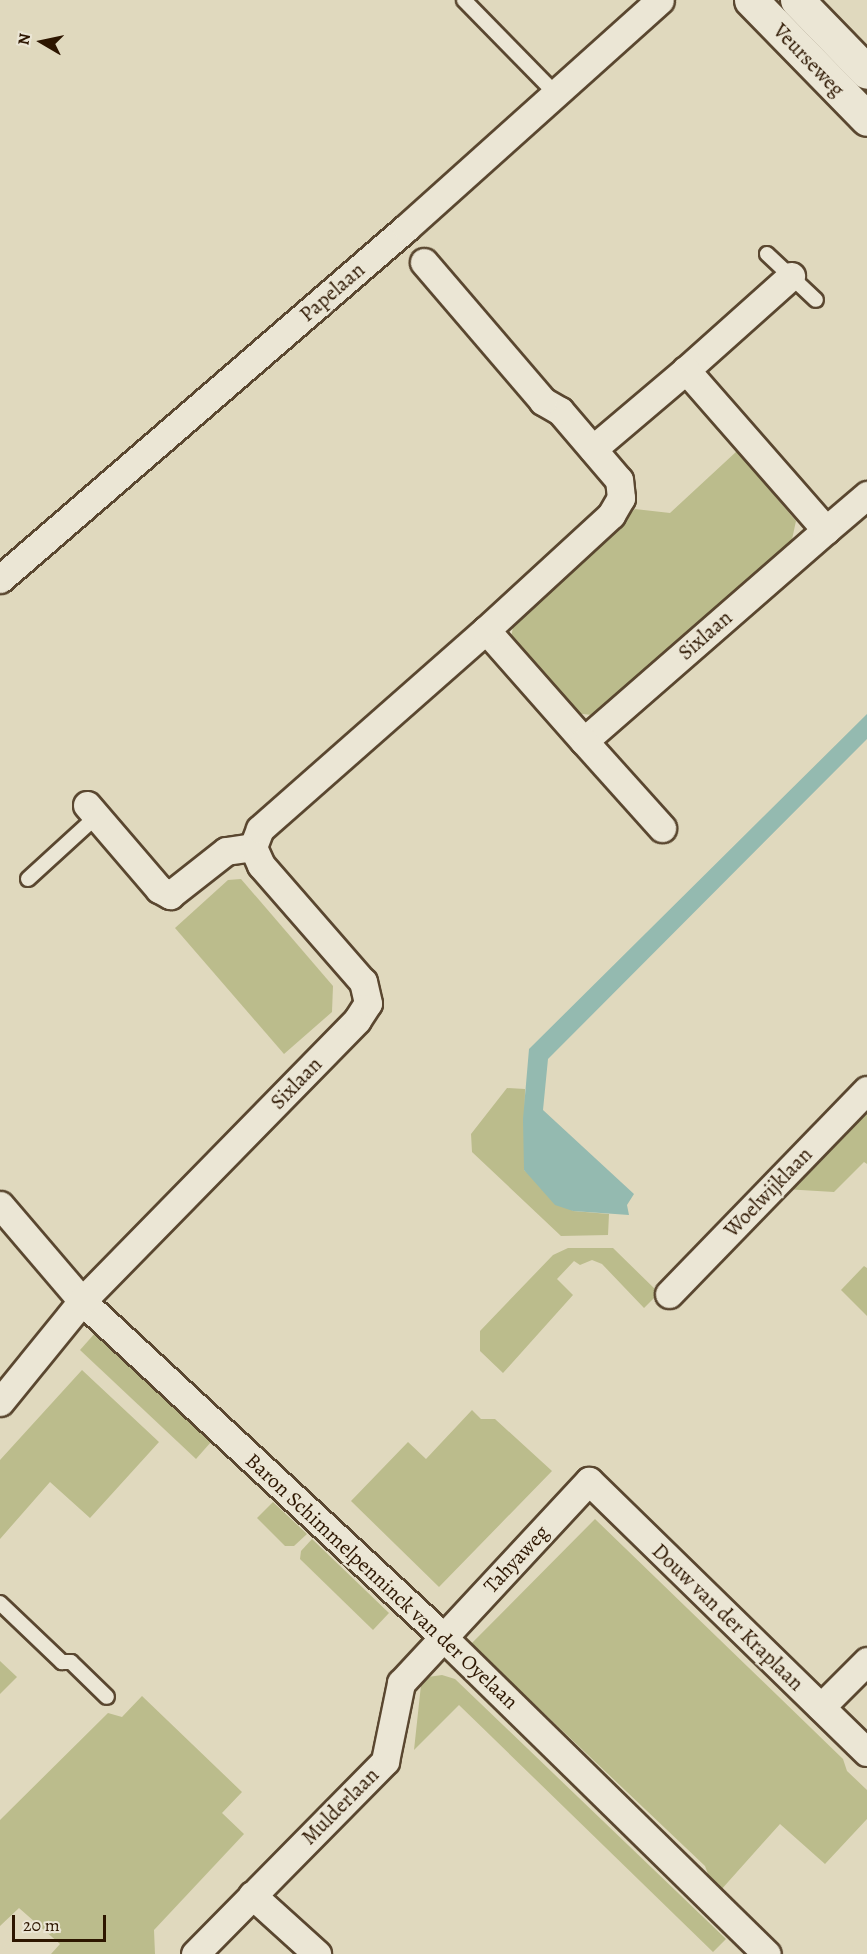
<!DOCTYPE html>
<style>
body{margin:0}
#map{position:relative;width:867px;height:1954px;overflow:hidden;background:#e0d9be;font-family:Alegreya,serif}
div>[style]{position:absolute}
.green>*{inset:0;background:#bbbc8c}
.water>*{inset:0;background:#94bab0}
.roads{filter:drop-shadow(2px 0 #5a4730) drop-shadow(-2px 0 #5a4730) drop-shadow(0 2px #5a4730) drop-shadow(0 -2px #5a4730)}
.lane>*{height:14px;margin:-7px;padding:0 7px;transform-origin:7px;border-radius:7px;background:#ebe6d5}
.street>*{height:27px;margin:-13.5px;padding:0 13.5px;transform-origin:13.5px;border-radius:13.5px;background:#ebe6d5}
.secondary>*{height:33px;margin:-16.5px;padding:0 16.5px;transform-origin:16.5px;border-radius:16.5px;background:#ebe6d5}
span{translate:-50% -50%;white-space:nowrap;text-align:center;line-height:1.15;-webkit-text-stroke:4.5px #ebe6d5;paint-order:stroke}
.street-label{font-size:21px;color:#2d1600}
.north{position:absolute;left:12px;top:12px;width:60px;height:60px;-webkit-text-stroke:4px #ebe6d5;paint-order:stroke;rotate:279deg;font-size:16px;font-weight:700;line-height:24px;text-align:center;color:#2d1600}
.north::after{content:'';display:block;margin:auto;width:21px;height:27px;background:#2d1600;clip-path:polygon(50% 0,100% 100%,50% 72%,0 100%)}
.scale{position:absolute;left:12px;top:1915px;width:94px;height:27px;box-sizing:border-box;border:3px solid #2d1600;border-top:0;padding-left:8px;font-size:18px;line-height:21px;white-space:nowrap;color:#2d1600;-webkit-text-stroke:4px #ebe6d5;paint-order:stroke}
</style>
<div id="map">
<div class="green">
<i style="clip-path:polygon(737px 451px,796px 521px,791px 544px,592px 715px,574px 713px,511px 638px,515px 616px,635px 509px,670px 513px)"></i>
<i style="clip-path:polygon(241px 879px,333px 986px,332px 1012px,284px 1054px,175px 928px,228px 880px)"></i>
<i style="clip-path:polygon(507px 1088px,525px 1089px,524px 1170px,573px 1211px,609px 1214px,608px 1235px,561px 1236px,472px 1152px,471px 1134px)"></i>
<i style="clip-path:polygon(867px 1101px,867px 1164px,864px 1162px,834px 1192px,784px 1189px)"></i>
<i style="clip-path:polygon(568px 1248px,613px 1248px,659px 1293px,644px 1308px,602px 1264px,592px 1260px,580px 1265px,574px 1261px,557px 1279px,573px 1295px,503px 1373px,480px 1351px,480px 1331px,553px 1255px)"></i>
<i style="clip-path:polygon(864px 1266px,867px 1268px,867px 1316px,841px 1290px)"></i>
<i style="clip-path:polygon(96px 1332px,211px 1442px,196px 1459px,80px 1350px)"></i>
<i style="clip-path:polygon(82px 1370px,159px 1442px,90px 1518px,50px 1482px,0 1539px,0 1460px)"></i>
<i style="clip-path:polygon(472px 1410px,481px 1419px,495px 1419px,552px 1471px,439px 1587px,351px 1501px,408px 1442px,426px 1459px)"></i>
<i style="clip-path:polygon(273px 1502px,307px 1534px,294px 1546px,285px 1546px,257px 1518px)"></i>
<i style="clip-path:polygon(595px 1519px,843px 1759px,847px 1771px,867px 1790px,867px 1819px,825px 1864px,780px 1824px,720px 1891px,711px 1882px,705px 1866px,471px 1644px)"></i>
<i style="clip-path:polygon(312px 1539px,389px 1613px,373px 1630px,300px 1559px,301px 1551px)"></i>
<i style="clip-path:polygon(0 1661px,17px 1677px,0 1694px)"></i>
<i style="clip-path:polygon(442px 1675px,455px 1679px,726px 1939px,713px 1952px,459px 1705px,414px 1750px,421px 1685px,428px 1677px)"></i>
<i style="clip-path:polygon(142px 1696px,242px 1792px,222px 1813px,244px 1834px,154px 1930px,155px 1954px,51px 1954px,60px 1944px,19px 1908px,0 1926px,0 1820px,108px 1713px,122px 1717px)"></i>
</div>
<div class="water">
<i style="clip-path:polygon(867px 714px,867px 739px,548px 1059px,543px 1110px,634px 1194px,627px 1205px,629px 1215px,573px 1211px,555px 1205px,524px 1170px,523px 1119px,529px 1049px)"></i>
</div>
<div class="roads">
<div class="lane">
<i style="left:464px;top:0;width:132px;rotate:45.6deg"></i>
<i style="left:767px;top:254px;width:67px;rotate:43.2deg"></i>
<i style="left:28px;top:879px;width:93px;rotate:-42.4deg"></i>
<i style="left:0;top:1603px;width:86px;rotate:43.6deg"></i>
<i style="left:62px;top:1662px;width:9px"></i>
<i style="left:71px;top:1662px;width:50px;rotate:44.2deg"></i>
</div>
<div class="street">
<i style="left:686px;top:370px;width:141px;rotate:-41.8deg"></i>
<i style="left:826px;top:530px;width:54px;rotate:-40.5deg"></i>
<i style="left:0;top:579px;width:537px;rotate:-40.84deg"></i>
<i style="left:406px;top:228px;width:341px;rotate:-41.9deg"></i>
<i style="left:486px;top:630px;width:148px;rotate:48.6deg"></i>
<i style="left:584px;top:741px;width:321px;rotate:-41.1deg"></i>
<i style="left:826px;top:530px;width:213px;rotate:-131.2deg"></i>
<i style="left:686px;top:370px;width:122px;rotate:139.7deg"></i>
<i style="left:584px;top:741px;width:117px;rotate:48.1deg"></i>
<i style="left:87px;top:805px;width:111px;rotate:49.4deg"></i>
<i style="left:159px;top:889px;width:13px;rotate:29deg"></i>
<i style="left:170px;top:895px;width:71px;rotate:-38.2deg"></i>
<i style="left:226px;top:851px;width:27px;rotate:-8deg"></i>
<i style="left:0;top:1205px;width:126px;rotate:49.5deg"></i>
<i style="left:82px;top:1301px;width:493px;rotate:42.9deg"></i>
<i style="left:443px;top:1637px;width:453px;rotate:44.4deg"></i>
<i style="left:669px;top:1294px;width:284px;rotate:-45.9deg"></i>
<i style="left:0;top:1402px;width:130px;rotate:-50.9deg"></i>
<i style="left:82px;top:1301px;width:393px;rotate:-45.6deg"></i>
<i style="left:357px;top:1020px;width:20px;rotate:-57deg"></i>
<i style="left:368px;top:1003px;width:22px;rotate:-103deg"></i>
<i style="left:363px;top:982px;width:155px;rotate:-131.1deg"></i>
<i style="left:261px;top:865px;width:20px;rotate:-114deg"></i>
<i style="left:253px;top:847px;width:19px;rotate:-69deg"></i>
<i style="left:260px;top:829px;width:301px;rotate:-41.4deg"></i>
<i style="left:486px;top:630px;width:170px;rotate:-42.6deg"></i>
<i style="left:611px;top:515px;width:20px;rotate:-60deg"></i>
<i style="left:621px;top:498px;width:18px;rotate:-96deg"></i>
<i style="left:619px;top:480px;width:91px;rotate:-130.5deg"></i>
<i style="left:560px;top:411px;width:20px;rotate:-150deg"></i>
<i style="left:543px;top:401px;width:183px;rotate:-130.6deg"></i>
<i style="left:821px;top:1707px;width:65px;rotate:-45deg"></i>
<i style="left:252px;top:1895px;width:88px;rotate:42.2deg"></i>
<i style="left:195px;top:1954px;width:271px;rotate:-45.4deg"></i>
<i style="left:385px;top:1761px;width:80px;rotate:-78.4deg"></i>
<i style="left:401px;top:1683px;width:276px;rotate:-47.1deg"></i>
<i style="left:589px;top:1481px;width:388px;rotate:44.3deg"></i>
</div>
<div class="secondary">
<i style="left:751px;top:0;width:166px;rotate:45.7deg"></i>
<i style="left:797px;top:0;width:100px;rotate:45.8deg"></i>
</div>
</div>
<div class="street-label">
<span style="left:809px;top:60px;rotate:46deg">Veurseweg</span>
<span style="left:332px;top:292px;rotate:-41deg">Papelaan</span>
<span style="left:705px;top:635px;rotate:-41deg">Sixlaan</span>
<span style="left:296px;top:1083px;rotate:-46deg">Sixlaan</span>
<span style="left:768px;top:1192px;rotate:-46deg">Woelwijklaan</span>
<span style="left:516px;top:1559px;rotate:-47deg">Tahyaweg</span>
<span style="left:382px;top:1581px;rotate:43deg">Baron Schimmelpenninck van der Oyelaan</span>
<span style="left:728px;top:1617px;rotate:44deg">Douw van der Kraplaan</span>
<span style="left:340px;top:1806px;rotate:-45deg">Mulderlaan</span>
</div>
<div class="north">N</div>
<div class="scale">20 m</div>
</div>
